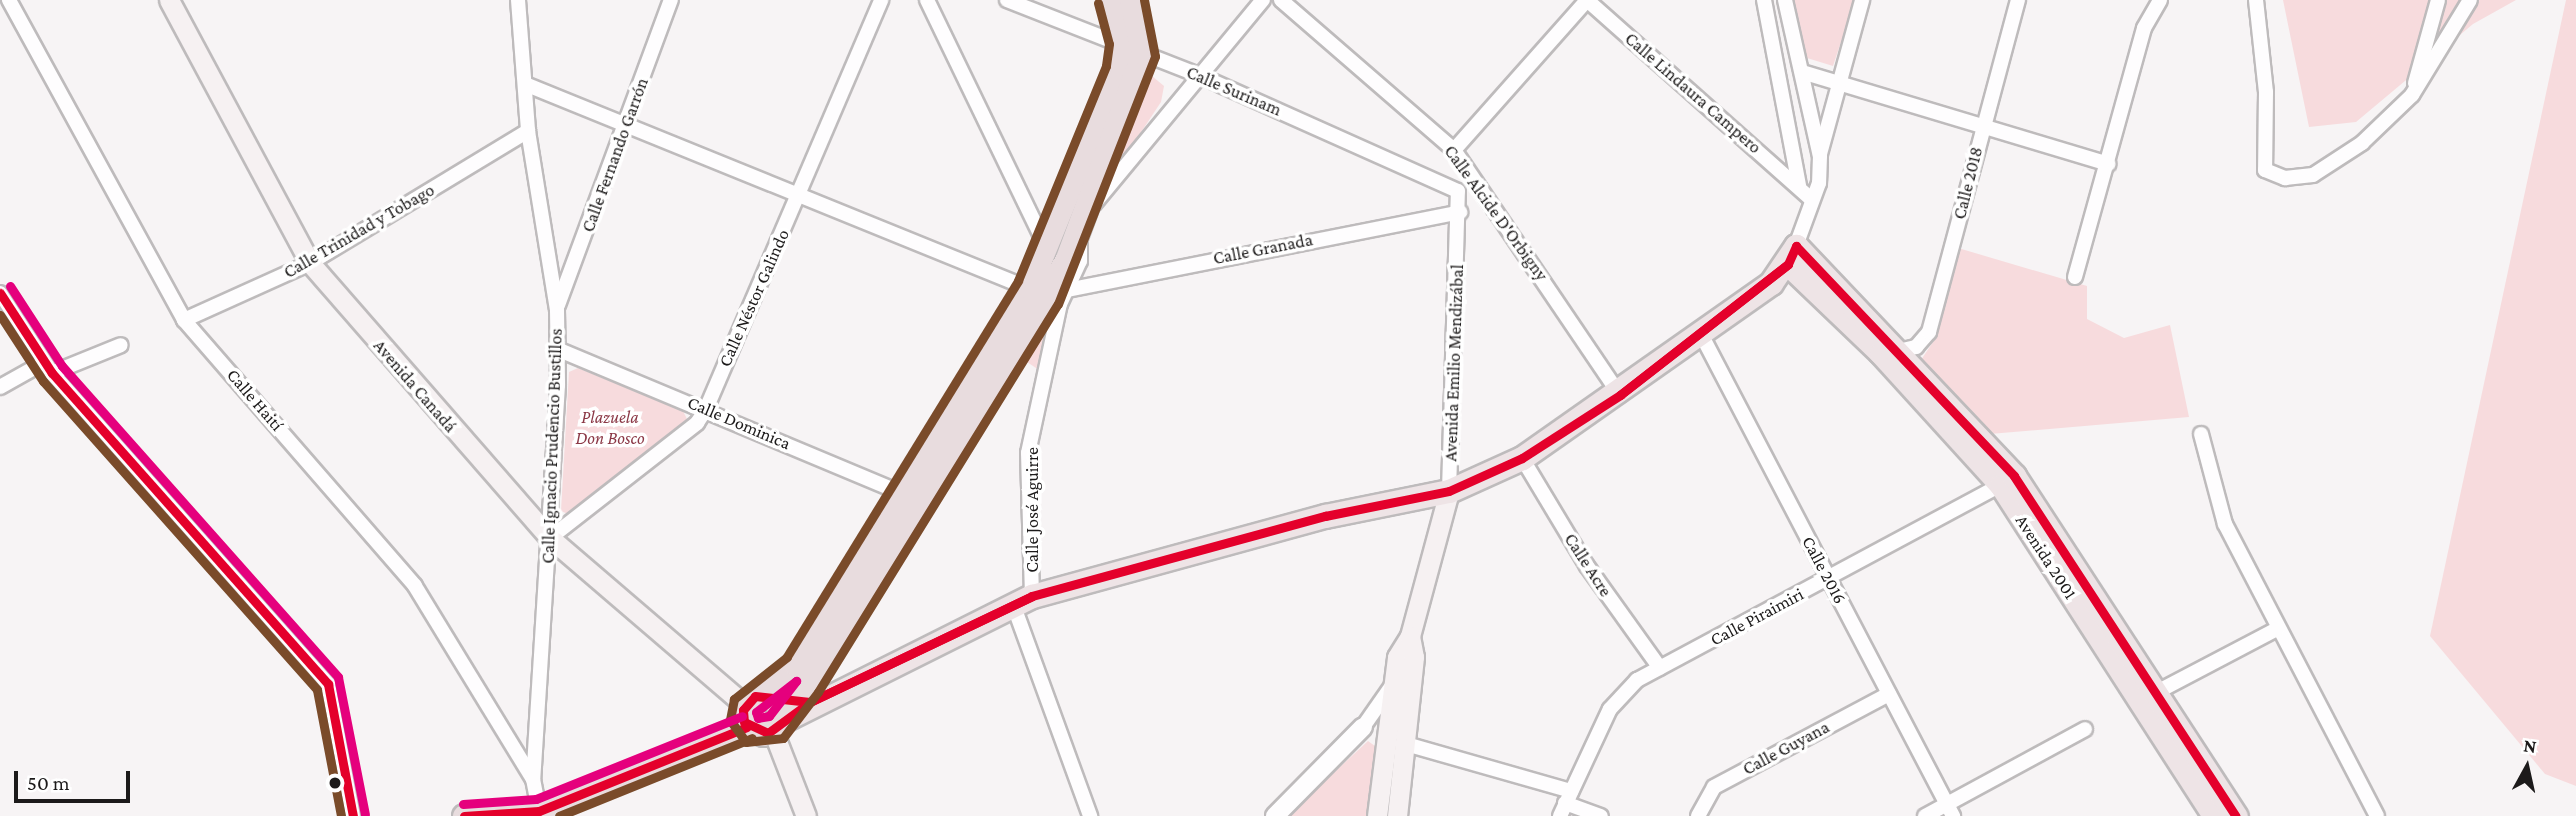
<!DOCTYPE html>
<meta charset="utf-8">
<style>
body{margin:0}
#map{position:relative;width:2576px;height:816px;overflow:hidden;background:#f7f4f5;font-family:"Crimson Pro",serif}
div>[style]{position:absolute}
.green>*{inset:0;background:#f7dbdd}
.roads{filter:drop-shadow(2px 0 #bebbbc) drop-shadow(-2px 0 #bebbbc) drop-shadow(0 2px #bebbbc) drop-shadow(0 -2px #bebbbc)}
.minor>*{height:14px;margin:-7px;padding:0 7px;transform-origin:7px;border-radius:7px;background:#fefdfe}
.tertiary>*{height:18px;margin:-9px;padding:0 9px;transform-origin:9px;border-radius:9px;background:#fefdfe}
.secondary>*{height:19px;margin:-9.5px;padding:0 9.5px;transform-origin:9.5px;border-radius:9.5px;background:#f6f1f2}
.primary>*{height:23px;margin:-11.5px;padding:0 11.5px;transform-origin:11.5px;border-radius:11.5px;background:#eee4e6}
.trunk>*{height:23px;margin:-11.5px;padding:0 11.5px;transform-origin:11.5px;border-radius:11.5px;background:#e8dcde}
.bus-1>*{height:9px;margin:-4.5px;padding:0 4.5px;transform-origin:4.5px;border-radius:4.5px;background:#e4002b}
.bus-2>*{height:9px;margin:-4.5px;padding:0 4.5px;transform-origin:4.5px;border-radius:4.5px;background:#7a4b2a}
.bus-3>*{height:9px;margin:-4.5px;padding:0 4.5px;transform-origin:4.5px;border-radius:4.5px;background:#e5007d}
.dots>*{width:19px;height:19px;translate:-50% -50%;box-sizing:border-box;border:4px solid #fff;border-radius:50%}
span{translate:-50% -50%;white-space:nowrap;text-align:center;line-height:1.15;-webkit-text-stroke:7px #fff;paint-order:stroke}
.street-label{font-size:18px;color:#1c1a1a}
.park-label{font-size:18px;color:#8b3846;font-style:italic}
.north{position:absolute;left:2492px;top:732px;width:70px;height:70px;-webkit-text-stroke:5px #fff;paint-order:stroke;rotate:8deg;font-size:19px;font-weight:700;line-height:28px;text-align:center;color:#1c1a1a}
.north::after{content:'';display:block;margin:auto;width:24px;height:32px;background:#1c1a1a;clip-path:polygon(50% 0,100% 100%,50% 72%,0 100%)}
.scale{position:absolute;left:14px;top:771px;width:116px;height:32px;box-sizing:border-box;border:4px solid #1c1a1a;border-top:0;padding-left:9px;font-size:21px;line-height:24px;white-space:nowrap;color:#1c1a1a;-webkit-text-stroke:5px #fff;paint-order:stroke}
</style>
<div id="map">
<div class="green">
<i style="clip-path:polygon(1792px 0,1855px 0,1833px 66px,1807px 58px)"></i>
<i style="clip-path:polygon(2283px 0,2516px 0,2473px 24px,2356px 122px,2309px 127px)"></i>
<i style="clip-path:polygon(2566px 0,2576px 0,2576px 786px,2545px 774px,2430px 636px)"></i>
<i style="clip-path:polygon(1152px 76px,1164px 86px,1161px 102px,1104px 188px,1142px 78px)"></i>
<i style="clip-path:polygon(1958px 248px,2087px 286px,2087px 319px,2124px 338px,2170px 325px,2189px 417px,1990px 434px,1921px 360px,1935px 339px)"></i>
<i style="clip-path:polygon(1056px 293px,1042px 372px,1018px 356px)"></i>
<i style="clip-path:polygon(578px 368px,683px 411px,688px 421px,568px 514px,561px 511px,569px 372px)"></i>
<i style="clip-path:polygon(1368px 741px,1379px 749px,1366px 816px,1287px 816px)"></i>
</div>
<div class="roads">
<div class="minor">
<i style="left:9px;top:0;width:365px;rotate:61.3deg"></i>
<i style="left:184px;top:320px;width:352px;rotate:49deg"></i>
<i style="left:415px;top:586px;width:226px;rotate:58.6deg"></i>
<i style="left:518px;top:0;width:131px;rotate:85.6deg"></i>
<i style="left:528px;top:131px;width:181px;rotate:80.8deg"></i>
<i style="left:557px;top:310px;width:75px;rotate:89.2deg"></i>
<i style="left:558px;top:385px;width:395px;rotate:93.6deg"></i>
<i style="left:533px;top:779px;width:33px;rotate:79deg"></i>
<i style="left:927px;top:0;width:273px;rotate:64.2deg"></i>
<i style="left:1007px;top:0;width:203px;rotate:21.4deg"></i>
<i style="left:1196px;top:74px;width:287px;rotate:24.1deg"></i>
<i style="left:1281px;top:0;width:229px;rotate:40.9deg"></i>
<i style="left:1454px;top:150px;width:296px;rotate:55.9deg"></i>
<i style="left:1587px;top:0;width:300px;rotate:41.6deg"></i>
<i style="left:1764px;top:0;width:189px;rotate:79.3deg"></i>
<i style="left:1785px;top:0;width:160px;rotate:77.4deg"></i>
<i style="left:1820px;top:156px;width:27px;rotate:92deg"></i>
<i style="left:1819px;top:183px;width:67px;rotate:110.1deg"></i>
<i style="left:2256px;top:0;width:93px;rotate:83.8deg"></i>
<i style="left:2266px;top:92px;width:78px;rotate:90.7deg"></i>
<i style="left:2265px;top:170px;width:22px;rotate:22deg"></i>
<i style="left:2285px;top:178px;width:28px;rotate:-6deg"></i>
<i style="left:2313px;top:175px;width:59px;rotate:-33.1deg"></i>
<i style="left:2362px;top:143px;width:69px;rotate:-43.8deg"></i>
<i style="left:2412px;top:95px;width:111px;rotate:-58.6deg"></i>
<i style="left:1802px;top:72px;width:320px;rotate:16.7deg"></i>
<i style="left:2415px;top:83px;width:86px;rotate:-74.5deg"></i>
<i style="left:525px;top:84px;width:550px;rotate:22.09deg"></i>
<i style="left:1454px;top:150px;width:200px;rotate:-48.4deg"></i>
<i style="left:1820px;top:154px;width:160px;rotate:-74.7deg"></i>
<i style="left:1094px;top:204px;width:265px;rotate:-50.4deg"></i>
<i style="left:2075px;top:277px;width:258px;rotate:-74.5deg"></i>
<i style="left:2144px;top:28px;width:32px;rotate:-60deg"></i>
<i style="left:1067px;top:290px;width:401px;rotate:-11.2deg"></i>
<i style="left:0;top:293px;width:95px;rotate:57deg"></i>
<i style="left:52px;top:373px;width:416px;rotate:48.4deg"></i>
<i style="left:328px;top:684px;width:134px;rotate:79.3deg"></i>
<i style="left:558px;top:305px;width:325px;rotate:-69.7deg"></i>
<i style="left:184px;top:320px;width:138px;rotate:-24.3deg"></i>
<i style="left:310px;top:263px;width:255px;rotate:-31.2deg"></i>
<i style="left:1702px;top:336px;width:542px;rotate:62.39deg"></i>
<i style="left:557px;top:349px;width:381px;rotate:22.7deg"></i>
<i style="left:1894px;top:352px;width:23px;rotate:-13deg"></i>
<i style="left:1916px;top:347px;width:20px;rotate:-49deg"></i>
<i style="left:1929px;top:332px;width:344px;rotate:-75deg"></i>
<i style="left:52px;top:373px;width:74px;rotate:-22.1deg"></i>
<i style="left:0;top:387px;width:49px;rotate:-29.2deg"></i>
<i style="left:2201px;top:434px;width:93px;rotate:75.1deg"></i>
<i style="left:2225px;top:524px;width:329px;rotate:62.5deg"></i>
<i style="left:1522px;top:458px;width:126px;rotate:59deg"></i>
<i style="left:1587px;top:566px;width:125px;rotate:54.4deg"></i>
<i style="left:1449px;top:491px;width:300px;rotate:-88.3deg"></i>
<i style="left:550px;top:538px;width:187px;rotate:-38deg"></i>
<i style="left:697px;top:423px;width:17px;rotate:-57deg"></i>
<i style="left:706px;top:409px;width:445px;rotate:-66.8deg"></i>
<i style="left:1032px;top:596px;width:143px;rotate:-91.6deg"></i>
<i style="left:1028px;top:453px;width:152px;rotate:-77.9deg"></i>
<i style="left:1060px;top:304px;width:47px;rotate:-65.1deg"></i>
<i style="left:1080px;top:261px;width:24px;rotate:-90deg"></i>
<i style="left:1013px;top:604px;width:226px;rotate:70deg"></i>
<i style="left:2155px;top:693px;width:138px;rotate:-27.7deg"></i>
<i style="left:1363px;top:727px;width:49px;rotate:-55deg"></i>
<i style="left:1406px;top:744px;width:172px;rotate:15.9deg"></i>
<i style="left:1565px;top:803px;width:38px;rotate:20deg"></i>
<i style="left:1560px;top:816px;width:118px;rotate:-65deg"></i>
<i style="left:1610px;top:709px;width:40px;rotate:-47deg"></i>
<i style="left:1637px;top:680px;width:419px;rotate:-28.2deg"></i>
<i style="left:1698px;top:816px;width:33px;rotate:-61deg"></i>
<i style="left:1714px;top:787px;width:198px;rotate:-28deg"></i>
<i style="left:1925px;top:816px;width:182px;rotate:-28.5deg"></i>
</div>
<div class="tertiary">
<i style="left:1275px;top:816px;width:125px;rotate:-45.3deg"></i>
</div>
<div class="secondary">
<i style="left:169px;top:0;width:298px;rotate:61.8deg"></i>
<i style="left:310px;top:263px;width:365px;rotate:48.9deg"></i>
<i style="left:550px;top:538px;width:257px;rotate:40.6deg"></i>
<i style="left:773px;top:731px;width:91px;rotate:68.8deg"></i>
<i style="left:1377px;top:816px;width:160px;rotate:-82.8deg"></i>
<i style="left:1397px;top:657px;width:25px;rotate:-58deg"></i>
<i style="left:1410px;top:636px;width:150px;rotate:-74.9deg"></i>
<i style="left:1397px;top:816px;width:160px;rotate:-83.9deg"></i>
<i style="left:1414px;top:657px;width:21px;rotate:-101deg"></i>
</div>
<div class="primary">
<i style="left:1788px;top:264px;width:129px;rotate:43.7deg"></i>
<i style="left:1881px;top:353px;width:178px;rotate:47.7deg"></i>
<i style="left:2001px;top:485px;width:394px;rotate:57.2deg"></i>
<i style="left:782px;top:721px;width:280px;rotate:-26.6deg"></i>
<i style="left:1032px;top:596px;width:304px;rotate:-15.3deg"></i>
<i style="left:1325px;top:516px;width:126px;rotate:-11.4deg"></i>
<i style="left:1449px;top:491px;width:80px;rotate:-24.3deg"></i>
<i style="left:1522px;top:458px;width:304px;rotate:-35.1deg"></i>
<i style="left:1771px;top:283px;width:45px;rotate:-56deg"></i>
<i style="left:1796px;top:246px;width:317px;rotate:46.5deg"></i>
<i style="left:2014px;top:476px;width:406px;rotate:56.9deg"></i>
</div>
<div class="trunk">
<i style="left:759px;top:695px;width:17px;rotate:17deg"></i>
<i style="left:775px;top:700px;width:17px;rotate:66deg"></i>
<i style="left:782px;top:716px;width:13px;rotate:117deg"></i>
<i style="left:776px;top:728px;width:14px;rotate:155deg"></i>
<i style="left:763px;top:734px;width:22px;rotate:-148deg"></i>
<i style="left:744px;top:722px;width:17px;rotate:-87deg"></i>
<i style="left:745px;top:705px;width:65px;rotate:-38.1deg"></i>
<i style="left:796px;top:665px;width:444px;rotate:-58.4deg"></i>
<i style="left:1029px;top:287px;width:235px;rotate:-67.8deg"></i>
<i style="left:1118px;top:69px;width:26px;rotate:-81deg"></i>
<i style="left:1122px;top:43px;width:45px;rotate:-105.6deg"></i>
<i style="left:782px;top:716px;width:40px;rotate:-50deg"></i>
<i style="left:808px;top:685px;width:496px;rotate:-58.7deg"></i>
<i style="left:1066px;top:261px;width:222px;rotate:-69.7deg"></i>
<i style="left:1143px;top:53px;width:54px;rotate:-102.8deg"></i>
<i style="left:464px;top:816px;width:75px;rotate:-3.8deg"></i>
<i style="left:539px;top:811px;width:224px;rotate:-22deg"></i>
</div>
</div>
<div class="bus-1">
<i style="left:1788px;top:264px;width:20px;rotate:-66deg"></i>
<i style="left:1796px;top:246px;width:317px;rotate:46.5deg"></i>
<i style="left:2014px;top:476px;width:406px;rotate:56.9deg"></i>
<i style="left:0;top:293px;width:95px;rotate:57deg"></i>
<i style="left:52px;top:373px;width:416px;rotate:48.4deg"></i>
<i style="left:328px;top:684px;width:134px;rotate:79.3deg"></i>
<i style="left:1620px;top:395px;width:213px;rotate:-37.9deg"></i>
<i style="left:1620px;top:395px;width:213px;rotate:-37.9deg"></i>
<i style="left:1032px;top:596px;width:304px;rotate:-15.3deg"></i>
<i style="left:1325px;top:516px;width:126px;rotate:-11.4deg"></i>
<i style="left:1449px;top:491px;width:80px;rotate:-24.3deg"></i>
<i style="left:1522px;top:458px;width:117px;rotate:-32.7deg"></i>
<i style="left:755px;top:696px;width:55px;rotate:6.2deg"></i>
<i style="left:810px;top:702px;width:52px;rotate:143.6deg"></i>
<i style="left:768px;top:733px;width:26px;rotate:-155deg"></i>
<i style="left:744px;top:722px;width:12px;rotate:-95deg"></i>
<i style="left:743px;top:710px;width:18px;rotate:-49deg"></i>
<i style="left:810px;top:702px;width:246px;rotate:-25.5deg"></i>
<i style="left:810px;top:702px;width:246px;rotate:-25.5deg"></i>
<i style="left:464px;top:816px;width:75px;rotate:-3.8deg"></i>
<i style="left:539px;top:811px;width:224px;rotate:-22deg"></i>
</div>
<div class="bus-2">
<i style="left:1098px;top:3px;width:42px;rotate:75deg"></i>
<i style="left:1109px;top:44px;width:22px;rotate:98deg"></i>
<i style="left:1106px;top:66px;width:232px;rotate:112.3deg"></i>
<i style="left:1018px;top:281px;width:441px;rotate:121.6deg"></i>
<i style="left:787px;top:657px;width:68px;rotate:141.6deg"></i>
<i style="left:734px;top:699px;width:21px;rotate:101deg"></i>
<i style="left:730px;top:720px;width:27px;rotate:54deg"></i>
<i style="left:746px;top:742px;width:37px;rotate:-6deg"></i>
<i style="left:783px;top:738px;width:58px;rotate:-52.7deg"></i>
<i style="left:818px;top:692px;width:456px;rotate:-58.3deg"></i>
<i style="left:1058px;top:304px;width:266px;rotate:-68.6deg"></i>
<i style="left:1155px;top:56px;width:57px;rotate:-101.1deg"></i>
<i style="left:0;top:315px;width:79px;rotate:56.9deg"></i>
<i style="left:43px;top:381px;width:413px;rotate:48.4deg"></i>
<i style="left:317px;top:690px;width:128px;rotate:79.2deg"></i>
<i style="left:559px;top:816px;width:208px;rotate:-22deg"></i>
</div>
<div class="bus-3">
<i style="left:10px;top:286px;width:95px;rotate:57deg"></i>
<i style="left:62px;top:366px;width:416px;rotate:48.4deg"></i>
<i style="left:338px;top:677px;width:140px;rotate:78.9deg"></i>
<i style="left:796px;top:681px;width:44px;rotate:127.6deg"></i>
<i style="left:769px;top:716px;width:11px;rotate:170deg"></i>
<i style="left:758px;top:718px;width:6px;rotate:-108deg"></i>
<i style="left:756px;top:712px;width:51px;rotate:-37.8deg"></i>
<i style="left:463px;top:804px;width:73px;rotate:-3.9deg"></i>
<i style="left:536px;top:799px;width:222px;rotate:-21.9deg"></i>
</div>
<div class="dots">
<i style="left:335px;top:783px;background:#1c1a1a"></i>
</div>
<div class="street-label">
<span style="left:1234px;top:91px;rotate:23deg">Calle Surinam</span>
<span style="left:1693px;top:93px;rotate:41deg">Calle Lindaura Campero</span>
<span style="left:615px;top:155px;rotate:-70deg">Calle Fernando Garrón</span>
<span style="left:1968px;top:183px;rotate:-76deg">Calle 2018</span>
<span style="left:1496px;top:213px;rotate:54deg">Calle Alcide D'Orbigny</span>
<span style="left:359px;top:231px;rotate:-30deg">Calle Trinidad y Tobago</span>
<span style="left:1263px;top:249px;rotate:-11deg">Calle Granada</span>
<span style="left:754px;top:298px;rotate:-66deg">Calle Néstor Galindo</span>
<span style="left:1454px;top:363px;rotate:-88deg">Avenida Emilio Mendizábal</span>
<span style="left:415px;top:386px;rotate:49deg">Avenida Canadá</span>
<span style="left:255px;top:400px;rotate:49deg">Calle Haití</span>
<span style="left:739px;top:423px;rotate:23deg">Calle Dominica</span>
<span style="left:552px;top:446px;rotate:-88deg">Calle Ignacio Prudencio Bustillos</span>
<span style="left:1032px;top:510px;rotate:-90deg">Calle José Aguirre</span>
<span style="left:2046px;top:557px;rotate:57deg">Avenida 2001</span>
<span style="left:1588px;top:565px;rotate:57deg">Calle Acre</span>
<span style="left:1824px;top:570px;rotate:62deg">Calle 2016</span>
<span style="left:1757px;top:617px;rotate:-28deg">Calle Piraimiri</span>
<span style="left:1786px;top:748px;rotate:-28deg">Calle Guyana</span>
</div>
<div class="park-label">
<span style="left:610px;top:428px">Plazuela<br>Don Bosco</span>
</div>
<div class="north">N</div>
<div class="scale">50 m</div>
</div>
